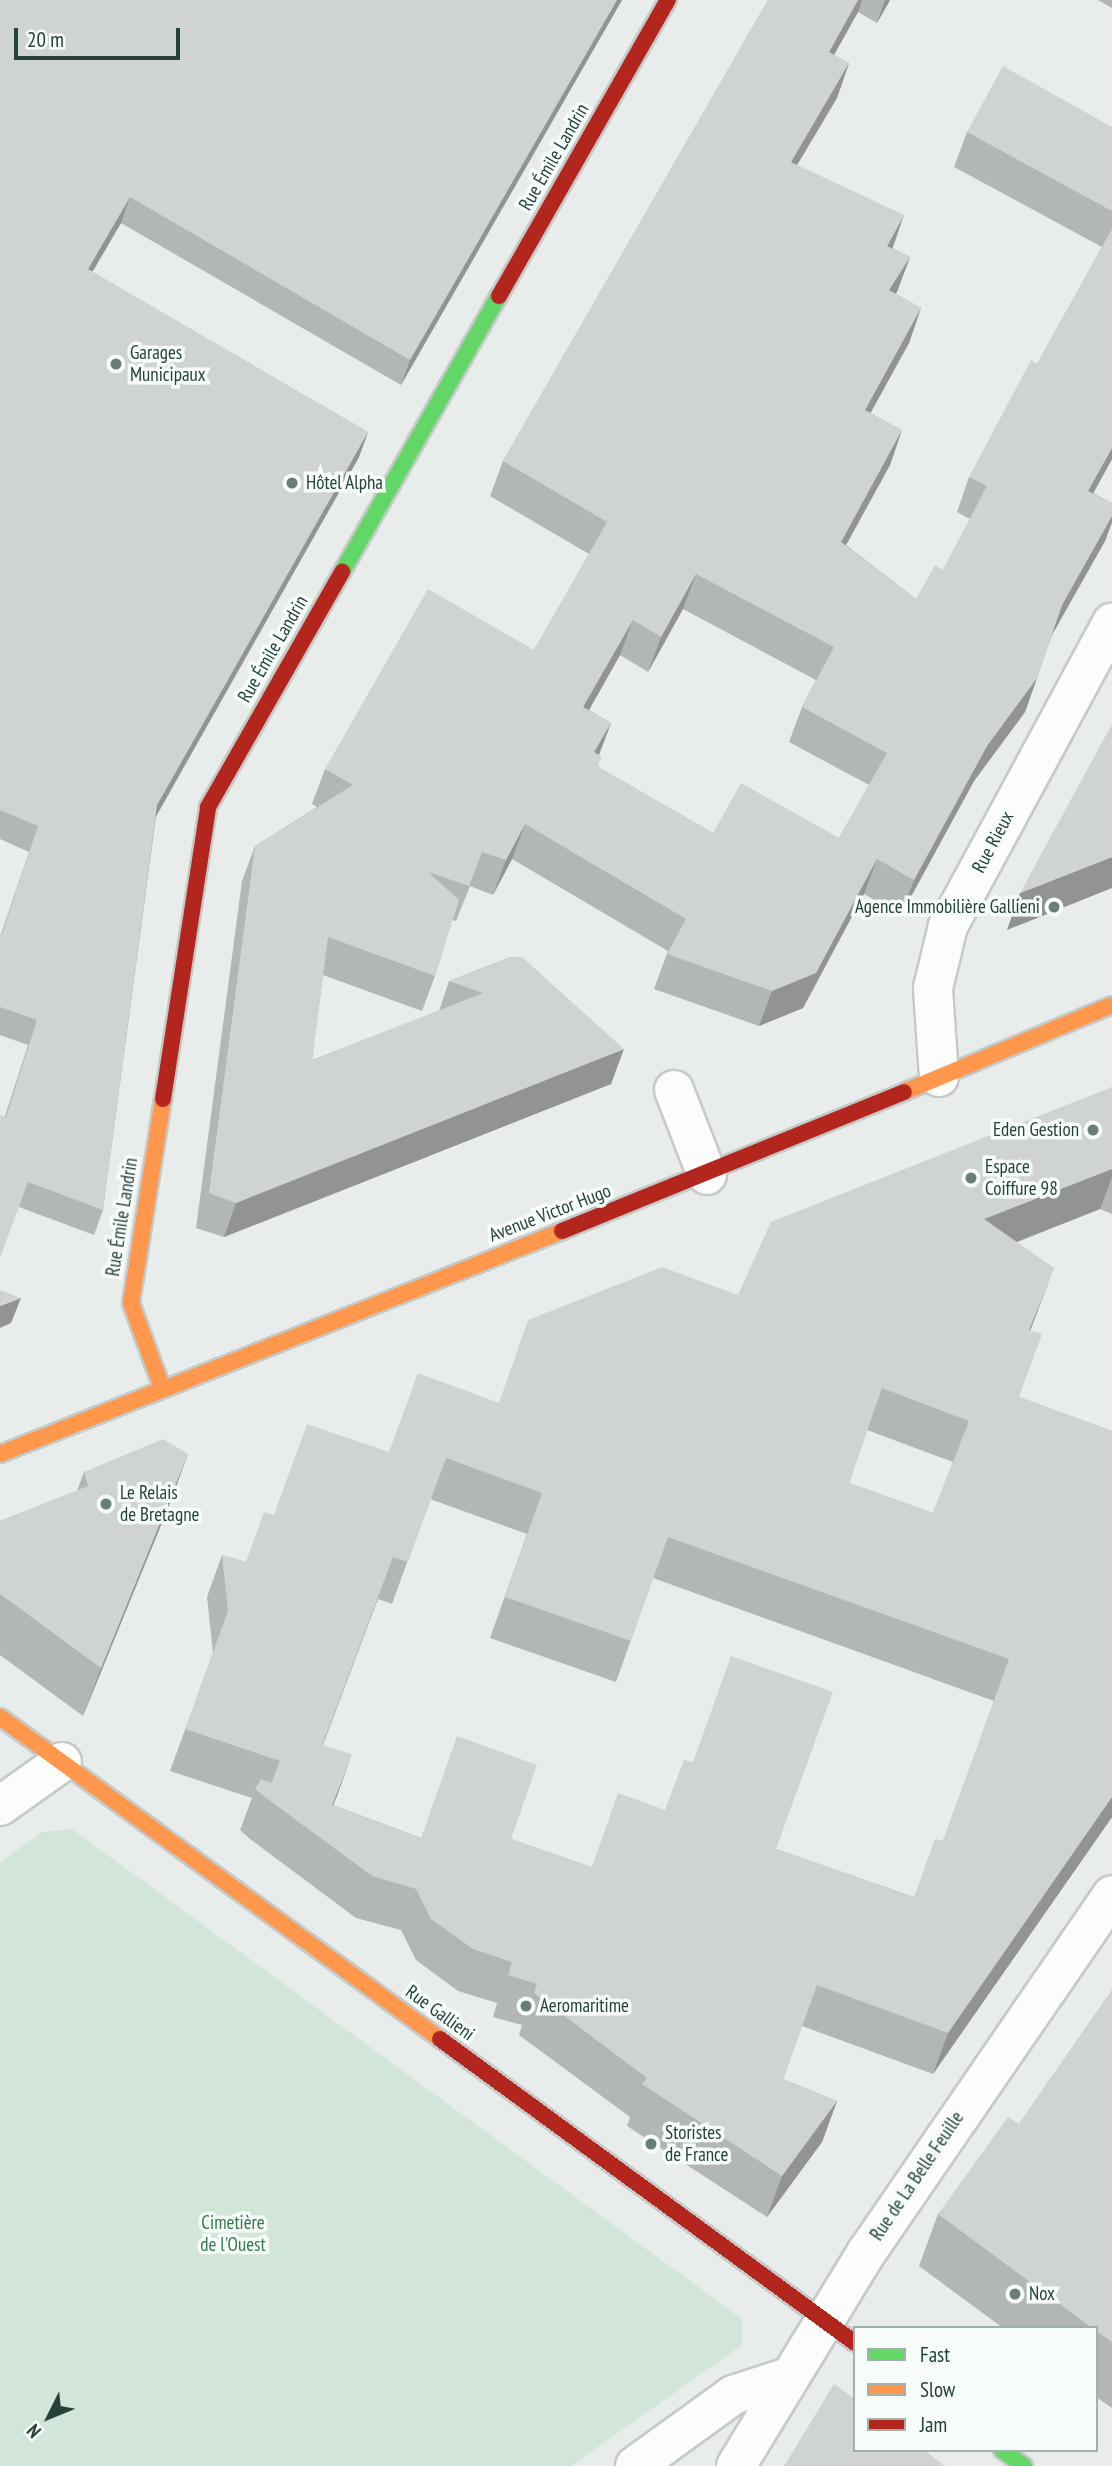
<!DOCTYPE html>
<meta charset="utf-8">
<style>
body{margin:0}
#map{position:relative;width:1112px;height:2466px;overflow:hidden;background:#e8edeb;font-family:"PT Sans Narrow",sans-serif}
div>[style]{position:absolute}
.green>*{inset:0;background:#d1e6d8}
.roads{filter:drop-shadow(2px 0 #c5cac8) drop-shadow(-2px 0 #c5cac8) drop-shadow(0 2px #c5cac8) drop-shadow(0 -2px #c5cac8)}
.street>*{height:38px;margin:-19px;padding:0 19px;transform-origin:19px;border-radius:19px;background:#fcfcfc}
.fast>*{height:16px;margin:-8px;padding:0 8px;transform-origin:8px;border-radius:8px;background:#63d668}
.slow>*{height:16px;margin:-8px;padding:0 8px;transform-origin:8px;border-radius:8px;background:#ff974d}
.jam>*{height:16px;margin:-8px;padding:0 8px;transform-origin:8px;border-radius:8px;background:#b3261e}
.wall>*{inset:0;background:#b2b6b5}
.shaded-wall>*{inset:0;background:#919493}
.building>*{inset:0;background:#cfd4d2}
.dots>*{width:19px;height:19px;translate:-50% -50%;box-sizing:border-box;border:4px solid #f7fbf9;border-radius:50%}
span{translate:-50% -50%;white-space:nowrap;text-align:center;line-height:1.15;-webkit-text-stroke:7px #f7fbf9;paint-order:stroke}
.street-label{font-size:19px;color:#24423a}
.poi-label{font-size:19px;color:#24423a}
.left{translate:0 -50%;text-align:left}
.right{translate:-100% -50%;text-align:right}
.park-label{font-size:19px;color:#2d7a4b}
.legend{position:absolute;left:853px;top:2326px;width:245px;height:126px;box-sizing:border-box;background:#f7fbf9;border:2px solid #a3b1ad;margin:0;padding:9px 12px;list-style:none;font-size:21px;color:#24423a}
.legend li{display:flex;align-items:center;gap:14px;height:35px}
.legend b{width:35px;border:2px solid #a3b1ad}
.north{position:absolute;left:14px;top:2382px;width:70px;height:70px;-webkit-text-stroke:5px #f7fbf9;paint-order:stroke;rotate:227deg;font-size:19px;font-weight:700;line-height:28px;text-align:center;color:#24423a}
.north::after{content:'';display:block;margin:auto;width:24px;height:32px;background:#24423a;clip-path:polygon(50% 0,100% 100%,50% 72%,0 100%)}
.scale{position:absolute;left:14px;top:28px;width:166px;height:32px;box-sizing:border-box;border:4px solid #24423a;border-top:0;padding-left:9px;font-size:21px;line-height:24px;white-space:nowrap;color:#24423a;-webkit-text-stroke:5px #f7fbf9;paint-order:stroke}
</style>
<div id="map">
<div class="green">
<i style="clip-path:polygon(72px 1829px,742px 2319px,742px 2345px,571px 2466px,0 2466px,0 1862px,42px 1832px)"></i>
</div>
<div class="roads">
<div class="street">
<i style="left:939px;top:1077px;width:89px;rotate:-93.9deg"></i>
<i style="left:933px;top:988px;width:64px;rotate:-76.4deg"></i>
<i style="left:948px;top:926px;width:345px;rotate:-61.6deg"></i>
<i style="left:674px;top:1090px;width:91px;rotate:68.8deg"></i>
<i style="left:0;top:1806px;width:76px;rotate:-35.4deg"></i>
<i style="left:635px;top:2466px;width:121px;rotate:-35.9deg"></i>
<i style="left:733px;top:2395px;width:58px;rotate:-18.1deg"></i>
<i style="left:736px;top:2466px;width:250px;rotate:-58.6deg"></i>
<i style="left:866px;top:2253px;width:434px;rotate:-55.5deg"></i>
</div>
<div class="fast">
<i style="left:342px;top:572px;width:318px;rotate:-60.4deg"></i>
<i style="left:1002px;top:2450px;width:27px;rotate:36deg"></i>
</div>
<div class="slow">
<i style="left:904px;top:1092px;width:225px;rotate:-22.7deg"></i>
<i style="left:161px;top:1385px;width:87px;rotate:-110.1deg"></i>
<i style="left:131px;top:1303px;width:206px;rotate:-81.1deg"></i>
<i style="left:0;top:1454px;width:605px;rotate:-21.64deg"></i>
<i style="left:0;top:1717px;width:545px;rotate:36.2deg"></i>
</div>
<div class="jam">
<i style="left:499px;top:296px;width:341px;rotate:-60.3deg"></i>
<i style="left:163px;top:1099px;width:295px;rotate:-81.2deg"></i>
<i style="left:208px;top:807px;width:271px;rotate:-60.3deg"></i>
<i style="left:562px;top:1231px;width:369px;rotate:-22.1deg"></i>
<i style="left:440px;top:2039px;width:514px;rotate:36.22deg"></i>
</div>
</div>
<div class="wall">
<i style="clip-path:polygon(0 0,622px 0,401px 385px,121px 223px,92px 272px,368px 432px,359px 457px,156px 817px,103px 1210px,94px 1235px,19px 1207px,5px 1116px,28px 1045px,0 1035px,0 934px,1px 934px,29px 852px,0 839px)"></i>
<i style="clip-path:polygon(evenodd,768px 0,890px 0,877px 23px,858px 12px,834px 55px,849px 63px,837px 98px,797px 165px,892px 248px,910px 257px,896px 294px,921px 308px,909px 343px,870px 413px,902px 430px,890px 465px,846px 545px,916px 599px,943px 570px,970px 519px,957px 512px,969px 477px,1037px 364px,1102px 247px,954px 167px,967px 132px,1112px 127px,1112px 459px,1093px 493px,1112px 503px,1112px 522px,1105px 541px,1052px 635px,1025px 712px,974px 781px,901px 915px,864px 894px,803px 1008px,759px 1026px,654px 989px,668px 951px,512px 859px,493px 895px,470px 886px,456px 921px,452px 920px,435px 976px,422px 1011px,323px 975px,312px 1060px,439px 1011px,449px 981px,510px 957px,611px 1084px,224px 1237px,196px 1228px,242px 881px,255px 846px,317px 807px,312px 804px,325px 769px,534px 650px,589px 554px,490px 496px,503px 461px,768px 0,683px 609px,816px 680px,802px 707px,789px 742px,869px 785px,839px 838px,713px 833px,598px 767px,599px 755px,611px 723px,589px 710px,620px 655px,648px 672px,683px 609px)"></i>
<i style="clip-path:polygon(1098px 0,1112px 0,1112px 8px)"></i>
<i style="clip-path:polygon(evenodd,1112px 1087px,1112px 1214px,1100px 1209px,1016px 1242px,1038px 1310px,1030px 1331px,1019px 1397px,1112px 1431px,1112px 1817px,933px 2074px,802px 2026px,783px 2079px,837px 2101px,822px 2142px,767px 2217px,627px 2126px,630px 2117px,519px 2035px,522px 2025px,493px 2017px,497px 2003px,458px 1991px,416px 1960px,401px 1930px,356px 1918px,250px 1839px,240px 1830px,252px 1798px,170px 1771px,213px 1653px,207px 1597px,222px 1555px,246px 1562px,274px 1515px,389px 1452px,738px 1295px,1112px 1087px,867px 1430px,953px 1462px,933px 1513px,849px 1483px,867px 1430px,1112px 1087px,430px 1499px,527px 1534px,490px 1638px,616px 1682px,653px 1578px,994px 1701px,943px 1841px,914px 1897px,776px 1849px,591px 1867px,511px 1839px,421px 1838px,333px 1805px,323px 1745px,378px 1599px,392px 1604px,430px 1499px)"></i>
<i style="clip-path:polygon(188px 1454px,170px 1503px,83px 1716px,0 1655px,0 1521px,77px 1491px,84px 1472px)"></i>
<i style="clip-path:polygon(1112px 1990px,1112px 2408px,1096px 2397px,1096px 2328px,1003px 2328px,919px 2266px,938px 2214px,1019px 2124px)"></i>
</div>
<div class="shaded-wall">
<i style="clip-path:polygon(617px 0,622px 0,401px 385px,410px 360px)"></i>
<i style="clip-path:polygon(858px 0,862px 0,858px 12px,816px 87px,829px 52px)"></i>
<i style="clip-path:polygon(885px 0,890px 0,877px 23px)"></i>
<i style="clip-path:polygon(849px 63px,837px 98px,778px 197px,791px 162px)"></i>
<i style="clip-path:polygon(130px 197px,121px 223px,79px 295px,88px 269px)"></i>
<i style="clip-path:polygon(904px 215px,892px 250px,887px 246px)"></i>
<i style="clip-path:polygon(910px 257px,897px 292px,877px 325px,889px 290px)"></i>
<i style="clip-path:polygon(921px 308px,909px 343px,853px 445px,865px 410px)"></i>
<i style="clip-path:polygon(902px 430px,890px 465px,829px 576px,841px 542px)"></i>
<i style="clip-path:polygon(368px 432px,359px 457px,148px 830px,157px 805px)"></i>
<i style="clip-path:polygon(1112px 448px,1112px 459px,1076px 525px,1088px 491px)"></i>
<i style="clip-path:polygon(1112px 516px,1112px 522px,1105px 541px,1049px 640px,1062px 605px)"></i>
<i style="clip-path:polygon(696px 574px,683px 609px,648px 672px,661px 637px)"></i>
<i style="clip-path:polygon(633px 620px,620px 655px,571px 742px,583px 707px)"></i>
<i style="clip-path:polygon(1037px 678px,1025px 712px,974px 781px,901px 915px,914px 880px,987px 746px)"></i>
<i style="clip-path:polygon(611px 723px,598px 757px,594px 752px)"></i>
<i style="clip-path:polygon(525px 824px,512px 859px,493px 895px,506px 860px)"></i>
<i style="clip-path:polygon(1112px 857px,1112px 888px,1007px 930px,1020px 893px)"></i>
<i style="clip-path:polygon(877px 859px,864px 894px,803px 1008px,759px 1026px,772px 991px)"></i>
<i style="clip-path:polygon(624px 1049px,611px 1084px,224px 1237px,236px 1203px)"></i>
<i style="clip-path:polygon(1112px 1169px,1112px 1177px,1100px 1209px,969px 1261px,984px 1219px)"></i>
<i style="clip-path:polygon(1054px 1268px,1038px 1310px,1014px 1372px,1029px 1330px)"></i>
<i style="clip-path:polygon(21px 1298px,11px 1323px,0 1328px,0 1306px)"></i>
<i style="clip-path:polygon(188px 1454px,170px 1503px,83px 1716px,101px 1668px)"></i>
<i style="clip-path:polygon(352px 1754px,337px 1796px,320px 1838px,332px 1805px)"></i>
<i style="clip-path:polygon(1112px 1797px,1112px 1817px,933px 2074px,948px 2033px)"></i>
<i style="clip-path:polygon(837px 2101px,822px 2142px,767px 2217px,782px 2176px)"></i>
</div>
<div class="building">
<i style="clip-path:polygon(0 0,617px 0,410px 360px,130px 197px,88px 269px,368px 432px,157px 805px,103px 1210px,28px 1182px,0 1258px,0 1115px,6px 1117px,37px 1020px,0 1007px,0 934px,2px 934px,38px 826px,0 810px)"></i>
<i style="clip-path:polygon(evenodd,768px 0,858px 0,829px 52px,849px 63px,791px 162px,904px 215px,887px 246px,910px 257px,889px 290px,921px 308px,865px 410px,902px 430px,841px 542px,916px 599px,935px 565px,943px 570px,987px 486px,969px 477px,1031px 360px,1037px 364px,1112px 229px,1112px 448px,1088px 491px,1112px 503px,1112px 516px,1062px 605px,1037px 678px,987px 746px,914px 880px,877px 859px,816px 973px,772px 991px,667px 954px,686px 919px,525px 824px,506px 860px,482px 852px,469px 886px,428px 872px,459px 900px,435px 976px,328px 937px,312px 1060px,483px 993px,449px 981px,510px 957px,522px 957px,624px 1049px,236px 1203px,209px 1193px,255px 846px,353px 785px,325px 769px,428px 589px,534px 650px,607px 522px,503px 461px,768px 0,696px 574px,834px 647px,802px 707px,887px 753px,839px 838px,741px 783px,713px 833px,597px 766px,602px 757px,594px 752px,611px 723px,583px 707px,633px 620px,661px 637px,696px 574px)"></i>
<i style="clip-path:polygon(1003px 66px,1112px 127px,1112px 211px,967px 132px)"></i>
<i style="clip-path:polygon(1112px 724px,1112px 857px,1020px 893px)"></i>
<i style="clip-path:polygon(evenodd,1112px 1087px,1112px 1169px,984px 1219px,1054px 1268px,1029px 1330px,1042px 1334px,1019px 1397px,1112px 1431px,1112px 1797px,948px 2033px,817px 1985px,783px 2079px,837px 2101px,782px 2176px,642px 2084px,647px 2078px,534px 1993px,537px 1984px,508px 1975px,512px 1962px,473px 1949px,431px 1919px,416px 1889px,372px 1876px,265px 1797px,255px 1789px,261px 1779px,271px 1783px,280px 1761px,185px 1729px,228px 1611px,222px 1555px,246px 1562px,264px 1512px,274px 1515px,307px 1424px,389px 1452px,418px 1373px,499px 1403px,528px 1320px,662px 1267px,738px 1295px,771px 1222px,1112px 1087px,882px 1388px,969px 1421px,933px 1513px,849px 1483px,882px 1388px,1112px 1087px,446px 1458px,542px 1493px,505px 1597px,631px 1641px,668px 1537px,1009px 1659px,943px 1841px,935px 1839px,914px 1897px,776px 1849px,833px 1692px,731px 1656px,693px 1762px,684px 1760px,665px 1810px,618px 1793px,592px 1867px,511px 1839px,537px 1765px,457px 1736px,421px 1838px,332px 1805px,352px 1754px,322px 1745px,393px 1557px,408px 1562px,446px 1458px)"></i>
<i style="clip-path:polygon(0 1290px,21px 1298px,0 1306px)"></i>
<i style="clip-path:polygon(163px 1439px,188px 1454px,101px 1668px,0 1594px,0 1521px,88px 1486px,84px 1472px)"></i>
<i style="clip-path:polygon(1112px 1990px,1112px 2142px,1111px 2144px,1112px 2145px,1112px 2342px,1096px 2331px,1096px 2328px,1092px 2328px,938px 2214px,1008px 2117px,1019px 2124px)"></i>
<i style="clip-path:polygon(834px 2384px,855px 2399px,855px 2450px,924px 2450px,945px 2466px,784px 2466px)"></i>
</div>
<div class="dots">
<i style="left:116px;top:364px;background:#697e78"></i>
<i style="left:292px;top:483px;background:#697e78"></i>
<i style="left:1054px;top:907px;background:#697e78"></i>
<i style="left:1093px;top:1130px;background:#697e78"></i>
<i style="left:971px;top:1178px;background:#697e78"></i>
<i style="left:106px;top:1504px;background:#697e78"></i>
<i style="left:526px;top:2006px;background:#697e78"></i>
<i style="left:651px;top:2144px;background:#697e78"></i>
<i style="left:1015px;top:2294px;background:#697e78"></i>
</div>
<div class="street-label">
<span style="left:554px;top:157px;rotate:-60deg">Rue Émile Landrin</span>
<span style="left:273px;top:649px;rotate:-60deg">Rue Émile Landrin</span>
<span style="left:993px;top:842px;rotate:-62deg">Rue Rieux</span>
<span style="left:550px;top:1213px;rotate:-21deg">Avenue Victor Hugo</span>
<span style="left:122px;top:1217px;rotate:-81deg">Rue Émile Landrin</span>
<span style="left:440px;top:2013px;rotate:36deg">Rue Gallieni</span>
<span style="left:917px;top:2176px;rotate:-56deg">Rue de La Belle Feuille</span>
</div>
<div class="poi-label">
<span class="left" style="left:130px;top:364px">Garages<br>Municipaux</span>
<span class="left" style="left:306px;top:483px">Hôtel Alpha</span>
<span class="right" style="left:1040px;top:907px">Agence Immobilière Gallieni</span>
<span class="right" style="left:1079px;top:1130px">Eden Gestion</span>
<span class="left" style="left:985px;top:1178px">Espace<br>Coiffure 98</span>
<span class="left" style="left:120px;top:1504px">Le Relais<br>de Bretagne</span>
<span class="left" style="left:540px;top:2006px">Aeromaritime</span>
<span class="left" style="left:665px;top:2144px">Storistes<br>de France</span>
<span class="left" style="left:1029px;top:2294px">Nox</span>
</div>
<div class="park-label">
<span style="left:233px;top:2234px">Cimetière<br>de l'Ouest</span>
</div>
<ul class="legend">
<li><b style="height:9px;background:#63d668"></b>Fast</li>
<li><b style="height:9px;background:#ff974d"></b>Slow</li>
<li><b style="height:9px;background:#b3261e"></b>Jam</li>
</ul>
<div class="north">N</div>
<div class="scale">20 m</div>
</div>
